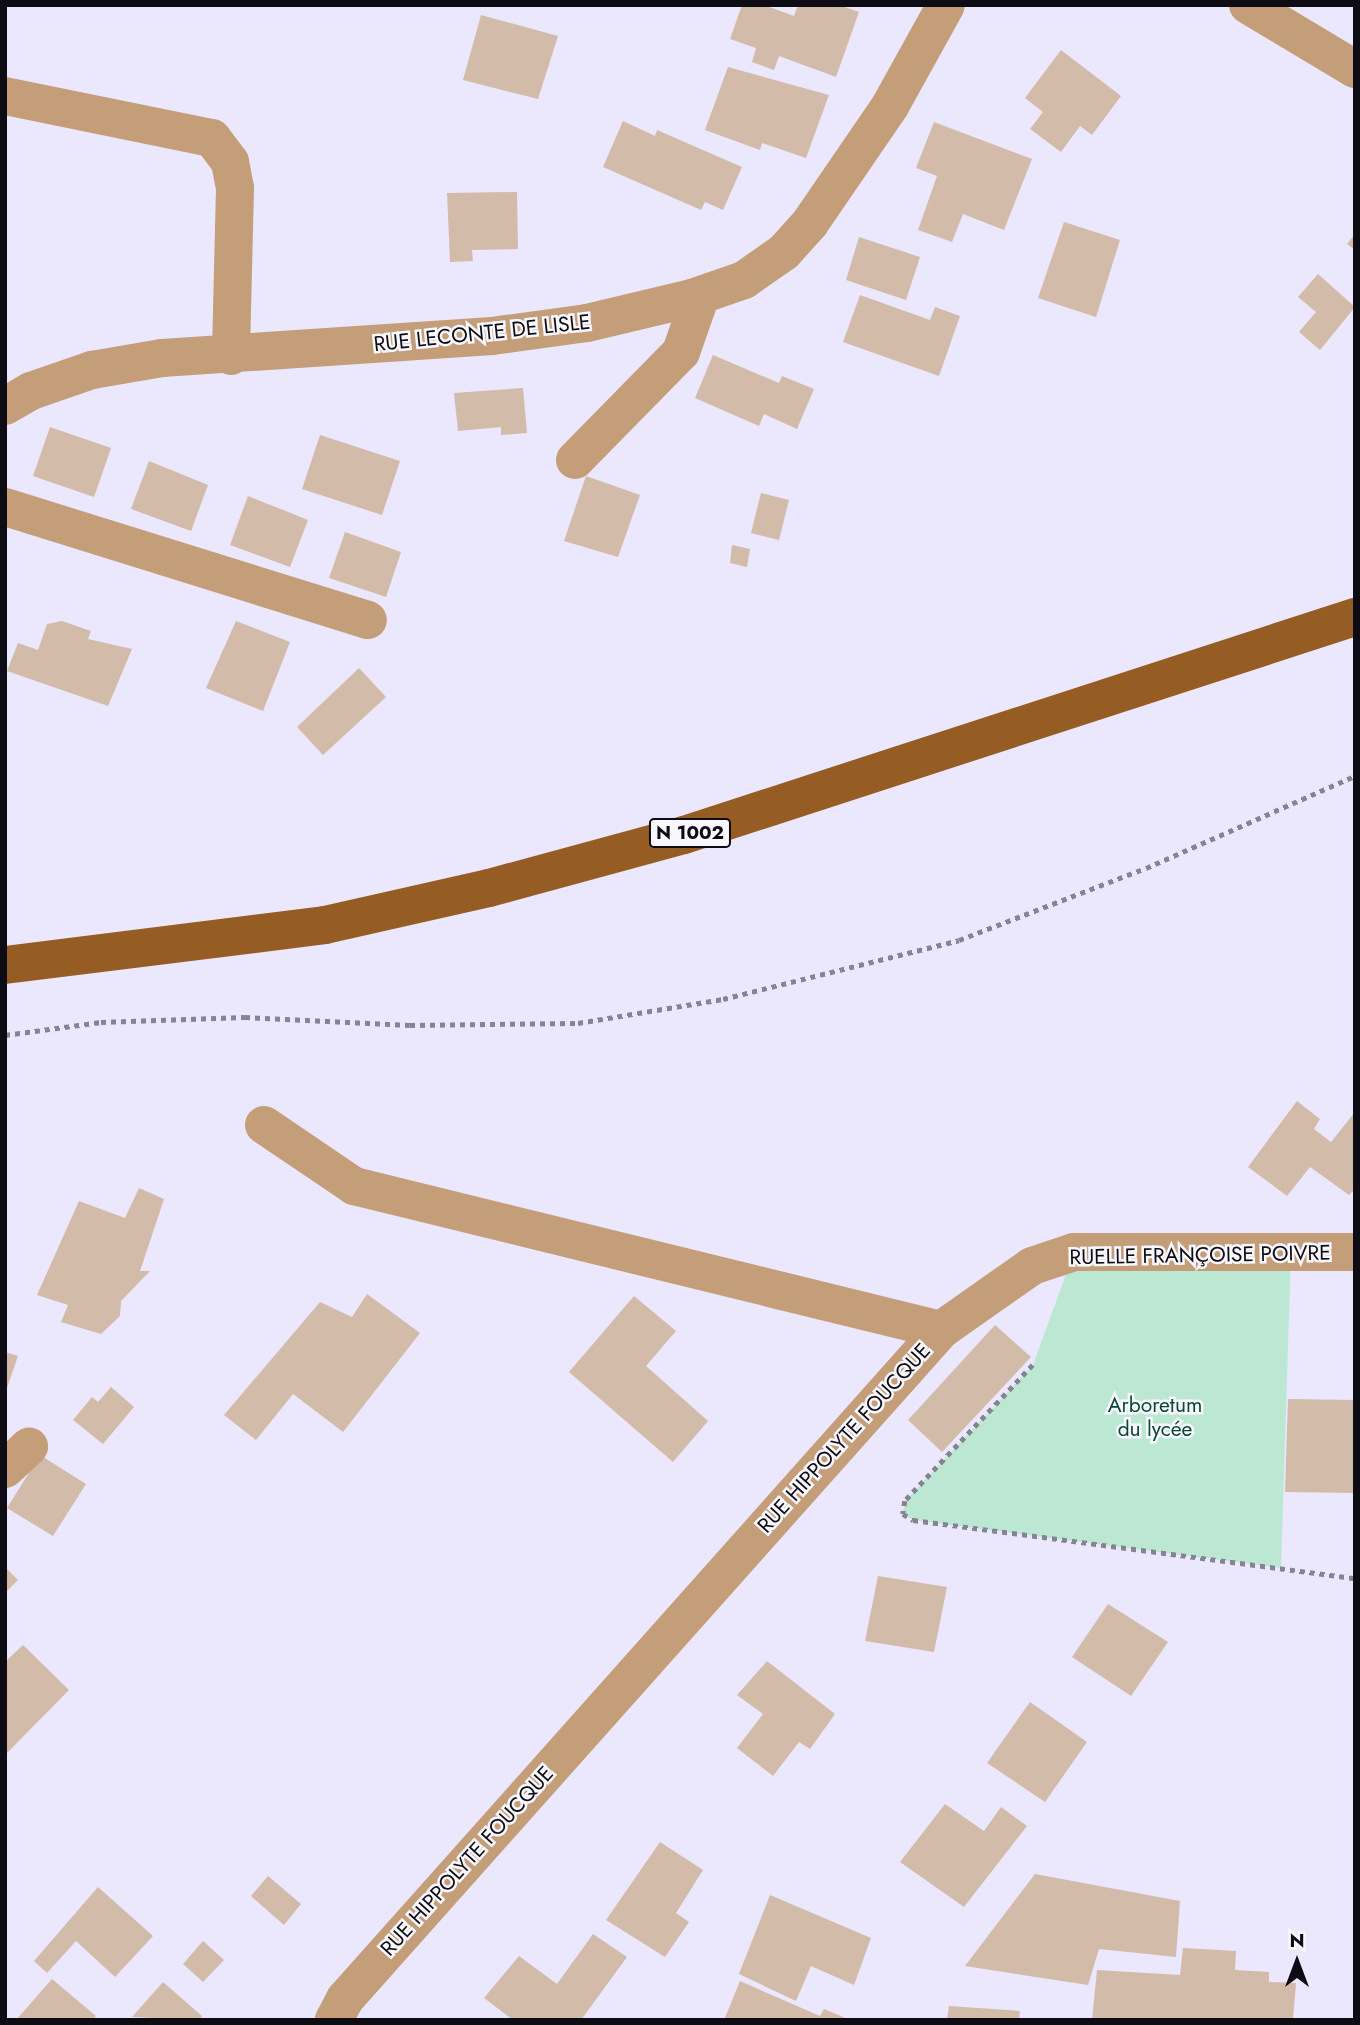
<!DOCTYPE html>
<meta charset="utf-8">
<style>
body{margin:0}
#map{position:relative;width:1360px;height:2025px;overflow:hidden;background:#ebe7fd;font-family:Jost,sans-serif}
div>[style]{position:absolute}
.green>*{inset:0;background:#bce8d3}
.building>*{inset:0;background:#d3bbaa}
.path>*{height:4.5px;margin-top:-2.25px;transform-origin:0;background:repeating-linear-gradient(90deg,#868392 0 5px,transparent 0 10px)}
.minor>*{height:38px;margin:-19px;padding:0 19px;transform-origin:19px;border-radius:19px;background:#c49d79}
.major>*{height:38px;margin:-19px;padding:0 19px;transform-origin:19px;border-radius:19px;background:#955d23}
span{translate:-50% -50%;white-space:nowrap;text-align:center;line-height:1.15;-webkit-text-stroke:5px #f8f7fc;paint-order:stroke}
.shield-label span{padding:2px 5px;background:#f8f7fc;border:2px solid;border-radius:5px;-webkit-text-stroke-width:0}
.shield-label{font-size:19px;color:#0d0b13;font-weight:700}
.street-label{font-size:21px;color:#0d0b13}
.park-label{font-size:21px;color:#084933}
.frame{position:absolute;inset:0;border:7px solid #0d0b13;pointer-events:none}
.north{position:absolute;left:1262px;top:1927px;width:70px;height:70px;-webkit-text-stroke:5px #f8f7fc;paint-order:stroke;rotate:0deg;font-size:19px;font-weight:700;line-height:28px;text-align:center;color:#0d0b13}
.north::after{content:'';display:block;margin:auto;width:24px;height:32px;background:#0d0b13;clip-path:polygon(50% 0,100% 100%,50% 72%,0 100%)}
</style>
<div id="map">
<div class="green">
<i style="clip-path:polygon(1074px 1252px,1291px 1252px,1281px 1568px,913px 1520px,903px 1514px,905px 1501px,1033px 1365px)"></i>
</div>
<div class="building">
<i style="clip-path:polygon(742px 5px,764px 5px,794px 16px,798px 5px,839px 5px,859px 12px,836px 77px,779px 56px,774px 70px,752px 62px,756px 48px,730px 39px)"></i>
<i style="clip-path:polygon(481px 15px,558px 36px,538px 99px,463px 80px)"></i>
<i style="clip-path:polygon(1061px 50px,1121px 96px,1092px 135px,1080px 126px,1061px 152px,1030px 129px,1043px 112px,1025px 98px)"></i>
<i style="clip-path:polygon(728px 67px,829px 95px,806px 158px,762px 143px,760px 150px,705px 130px)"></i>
<i style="clip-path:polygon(623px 121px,655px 136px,657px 130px,742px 167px,723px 210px,705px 202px,701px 210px,603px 167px)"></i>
<i style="clip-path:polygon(934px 122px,1032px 159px,1004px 230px,963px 214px,952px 242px,918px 230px,937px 176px,916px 168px)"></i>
<i style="clip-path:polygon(517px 192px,518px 249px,472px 250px,473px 261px,450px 262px,447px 193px)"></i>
<i style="clip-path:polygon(1064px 222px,1120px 240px,1096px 317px,1038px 298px)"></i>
<i style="clip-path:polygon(1355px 234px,1355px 250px,1347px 244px)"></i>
<i style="clip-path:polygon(859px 237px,920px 257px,906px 300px,846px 280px)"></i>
<i style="clip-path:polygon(1318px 274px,1355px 307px,1320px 350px,1299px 332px,1316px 312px,1298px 297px)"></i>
<i style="clip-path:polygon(860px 295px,930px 320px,935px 307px,960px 316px,939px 376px,843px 342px)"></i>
<i style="clip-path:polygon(713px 355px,779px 383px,782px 376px,814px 389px,797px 429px,764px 414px,759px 426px,695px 398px)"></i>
<i style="clip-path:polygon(523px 388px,527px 433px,501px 435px,501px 427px,458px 431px,454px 393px)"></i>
<i style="clip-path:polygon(50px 427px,111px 448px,94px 497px,33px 476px)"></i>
<i style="clip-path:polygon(320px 435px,400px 461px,382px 515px,302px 489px)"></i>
<i style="clip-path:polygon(149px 461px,208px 485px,191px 531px,131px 509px)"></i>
<i style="clip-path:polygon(586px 476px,640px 495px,618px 557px,564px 541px)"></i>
<i style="clip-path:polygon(761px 493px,789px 500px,779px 540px,751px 533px)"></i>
<i style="clip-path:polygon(248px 496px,308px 520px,290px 567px,230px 545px)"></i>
<i style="clip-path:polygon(345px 532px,401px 552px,386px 597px,329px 578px)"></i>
<i style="clip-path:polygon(732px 545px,750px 549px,747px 567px,730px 563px)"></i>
<i style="clip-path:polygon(62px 621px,91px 631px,88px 639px,132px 649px,108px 706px,7px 671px,18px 643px,38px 650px,47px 624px)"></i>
<i style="clip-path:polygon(236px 621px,290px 642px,263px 711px,206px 688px)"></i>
<i style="clip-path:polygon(359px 668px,386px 697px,323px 755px,297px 727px)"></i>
<i style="clip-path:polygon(1297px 1101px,1320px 1119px,1314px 1129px,1331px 1142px,1355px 1112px,1355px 1189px,1349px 1195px,1310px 1167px,1287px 1196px,1248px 1167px)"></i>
<i style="clip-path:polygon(139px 1188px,164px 1199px,140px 1271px,150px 1271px,121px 1301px,120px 1316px,101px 1334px,61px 1322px,68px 1305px,37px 1295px,79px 1201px,125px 1218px)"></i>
<i style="clip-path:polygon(367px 1294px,420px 1333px,343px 1432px,293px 1394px,256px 1440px,224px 1415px,320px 1302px,352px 1317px)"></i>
<i style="clip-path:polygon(634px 1296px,676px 1331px,646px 1366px,708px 1421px,673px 1462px,569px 1372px)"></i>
<i style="clip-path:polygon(995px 1325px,1031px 1357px,942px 1452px,908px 1420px)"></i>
<i style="clip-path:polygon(5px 1352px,18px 1356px,6px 1391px,5px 1391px)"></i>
<i style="clip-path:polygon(111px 1387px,134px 1407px,103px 1444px,73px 1420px,92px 1397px,98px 1402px)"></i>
<i style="clip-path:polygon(1288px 1399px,1355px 1400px,1355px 1493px,1285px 1492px)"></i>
<i style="clip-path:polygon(40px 1455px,86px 1484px,53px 1536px,7px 1508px)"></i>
<i style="clip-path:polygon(5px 1567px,18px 1580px,5px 1593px)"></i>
<i style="clip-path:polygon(878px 1576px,947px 1587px,934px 1652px,865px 1641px)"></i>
<i style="clip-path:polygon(1108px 1604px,1168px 1642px,1131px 1696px,1072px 1657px)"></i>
<i style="clip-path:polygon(23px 1645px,69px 1690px,5px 1755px,5px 1662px)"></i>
<i style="clip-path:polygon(767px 1661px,835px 1714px,810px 1749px,799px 1742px,773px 1776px,737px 1748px,763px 1714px,737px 1695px)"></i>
<i style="clip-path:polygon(1030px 1702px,1087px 1742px,1045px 1802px,987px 1763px)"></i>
<i style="clip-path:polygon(945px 1804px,984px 1831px,1001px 1807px,1027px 1826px,964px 1907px,900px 1862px)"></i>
<i style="clip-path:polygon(660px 1842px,703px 1870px,676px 1913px,689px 1922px,665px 1957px,606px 1920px)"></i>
<i style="clip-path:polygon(1035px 1874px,1180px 1901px,1176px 1957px,1099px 1949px,1088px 1985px,965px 1966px)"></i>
<i style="clip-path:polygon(268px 1876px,301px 1904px,284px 1925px,251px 1896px)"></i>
<i style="clip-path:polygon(98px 1887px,153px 1936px,115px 1977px,76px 1941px,47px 1973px,34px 1961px)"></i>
<i style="clip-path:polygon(770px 1895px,871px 1938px,854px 1985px,811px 1966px,796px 2001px,739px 1974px)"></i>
<i style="clip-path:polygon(593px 1934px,627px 1957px,581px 2020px,513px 2020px,484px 1998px,519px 1956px,557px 1984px)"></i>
<i style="clip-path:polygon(203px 1941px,224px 1960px,203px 1982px,183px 1964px)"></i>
<i style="clip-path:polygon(1183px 1948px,1236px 1951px,1235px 1970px,1269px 1972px,1269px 1982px,1296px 1983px,1293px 2020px,1092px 2020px,1097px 1970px,1180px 1975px)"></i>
<i style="clip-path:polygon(52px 1979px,96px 2016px,93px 2020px,16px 2020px)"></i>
<i style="clip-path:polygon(740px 1981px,820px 2016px,824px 2009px,850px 2020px,724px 2020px)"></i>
<i style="clip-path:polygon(163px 1982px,202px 2016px,199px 2020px,132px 2017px)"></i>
<i style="clip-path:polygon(949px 2006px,1020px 2011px,1019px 2020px,947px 2020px)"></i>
</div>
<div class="path">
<i style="left:5px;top:1035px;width:97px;rotate:-7.7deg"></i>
<i style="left:101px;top:1022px;width:144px;rotate:-2deg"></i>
<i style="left:245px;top:1017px;width:165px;rotate:2.8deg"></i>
<i style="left:410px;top:1025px;width:168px;rotate:-0.7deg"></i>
<i style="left:578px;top:1023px;width:147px;rotate:-9.4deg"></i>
<i style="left:723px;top:999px;width:243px;rotate:-14deg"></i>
<i style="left:959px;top:940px;width:200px;rotate:-21.1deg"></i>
<i style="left:1146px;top:868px;width:228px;rotate:-23.8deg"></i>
<i style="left:1033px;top:1365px;width:187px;rotate:133.3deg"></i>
<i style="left:905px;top:1501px;width:13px;rotate:99deg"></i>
<i style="left:903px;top:1514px;width:12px;rotate:31deg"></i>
<i style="left:913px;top:1520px;width:446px;rotate:7.5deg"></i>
</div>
<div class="minor">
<i style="left:1248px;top:5px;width:125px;rotate:30.9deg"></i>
<i style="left:5px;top:96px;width:211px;rotate:11.5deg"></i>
<i style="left:212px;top:138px;width:30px;rotate:53deg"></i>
<i style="left:230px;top:162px;width:26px;rotate:79deg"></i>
<i style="left:235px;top:188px;width:168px;rotate:91.4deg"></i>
<i style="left:5px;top:406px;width:30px;rotate:-30deg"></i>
<i style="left:31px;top:391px;width:65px;rotate:-19deg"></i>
<i style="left:92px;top:370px;width:71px;rotate:-9.7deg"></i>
<i style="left:162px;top:358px;width:331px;rotate:-3.8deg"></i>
<i style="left:492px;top:336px;width:96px;rotate:-7.8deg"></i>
<i style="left:587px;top:323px;width:108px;rotate:-13.4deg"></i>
<i style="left:692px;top:298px;width:55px;rotate:-19.1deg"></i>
<i style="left:744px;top:280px;width:49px;rotate:-35deg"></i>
<i style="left:784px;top:252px;width:39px;rotate:-48deg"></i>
<i style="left:810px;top:223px;width:142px;rotate:-55.6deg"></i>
<i style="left:890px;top:106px;width:115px;rotate:-61deg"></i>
<i style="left:575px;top:460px;width:151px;rotate:-45.5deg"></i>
<i style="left:681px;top:352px;width:60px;rotate:-70.7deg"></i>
<i style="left:5px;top:507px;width:380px;rotate:17.3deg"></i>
<i style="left:264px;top:1125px;width:109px;rotate:34.1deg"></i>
<i style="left:354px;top:1186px;width:604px;rotate:13.78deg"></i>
<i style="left:941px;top:1330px;width:896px;rotate:131.7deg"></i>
<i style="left:345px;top:1999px;width:24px;rotate:118deg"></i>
<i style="left:941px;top:1330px;width:111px;rotate:-35.1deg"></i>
<i style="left:1032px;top:1266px;width:44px;rotate:-18.4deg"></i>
<i style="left:1074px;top:1252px;width:281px"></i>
<i style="left:5px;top:1469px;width:33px;rotate:-43deg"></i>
</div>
<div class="major">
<i style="left:5px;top:965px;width:322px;rotate:-7.1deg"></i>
<i style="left:325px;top:925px;width:168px;rotate:-12.7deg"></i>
<i style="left:489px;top:888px;width:202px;rotate:-15.2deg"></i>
<i style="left:684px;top:835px;width:706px;rotate:-18deg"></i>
</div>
<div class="shield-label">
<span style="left:690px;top:833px">N 1002</span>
</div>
<div class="street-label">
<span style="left:482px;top:333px;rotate:-6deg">RUE LECONTE DE LISLE</span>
<span style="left:1200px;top:1255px;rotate:-1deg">RUELLE FRANÇOISE POIVRE</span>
<span style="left:844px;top:1438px;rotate:-48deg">RUE HIPPOLYTE FOUCQUE</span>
<span style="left:467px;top:1861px;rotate:-48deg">RUE HIPPOLYTE FOUCQUE</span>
</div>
<div class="park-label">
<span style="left:1155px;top:1417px">Arboretum<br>du lycée</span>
</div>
<div class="frame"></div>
<div class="north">N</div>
</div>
